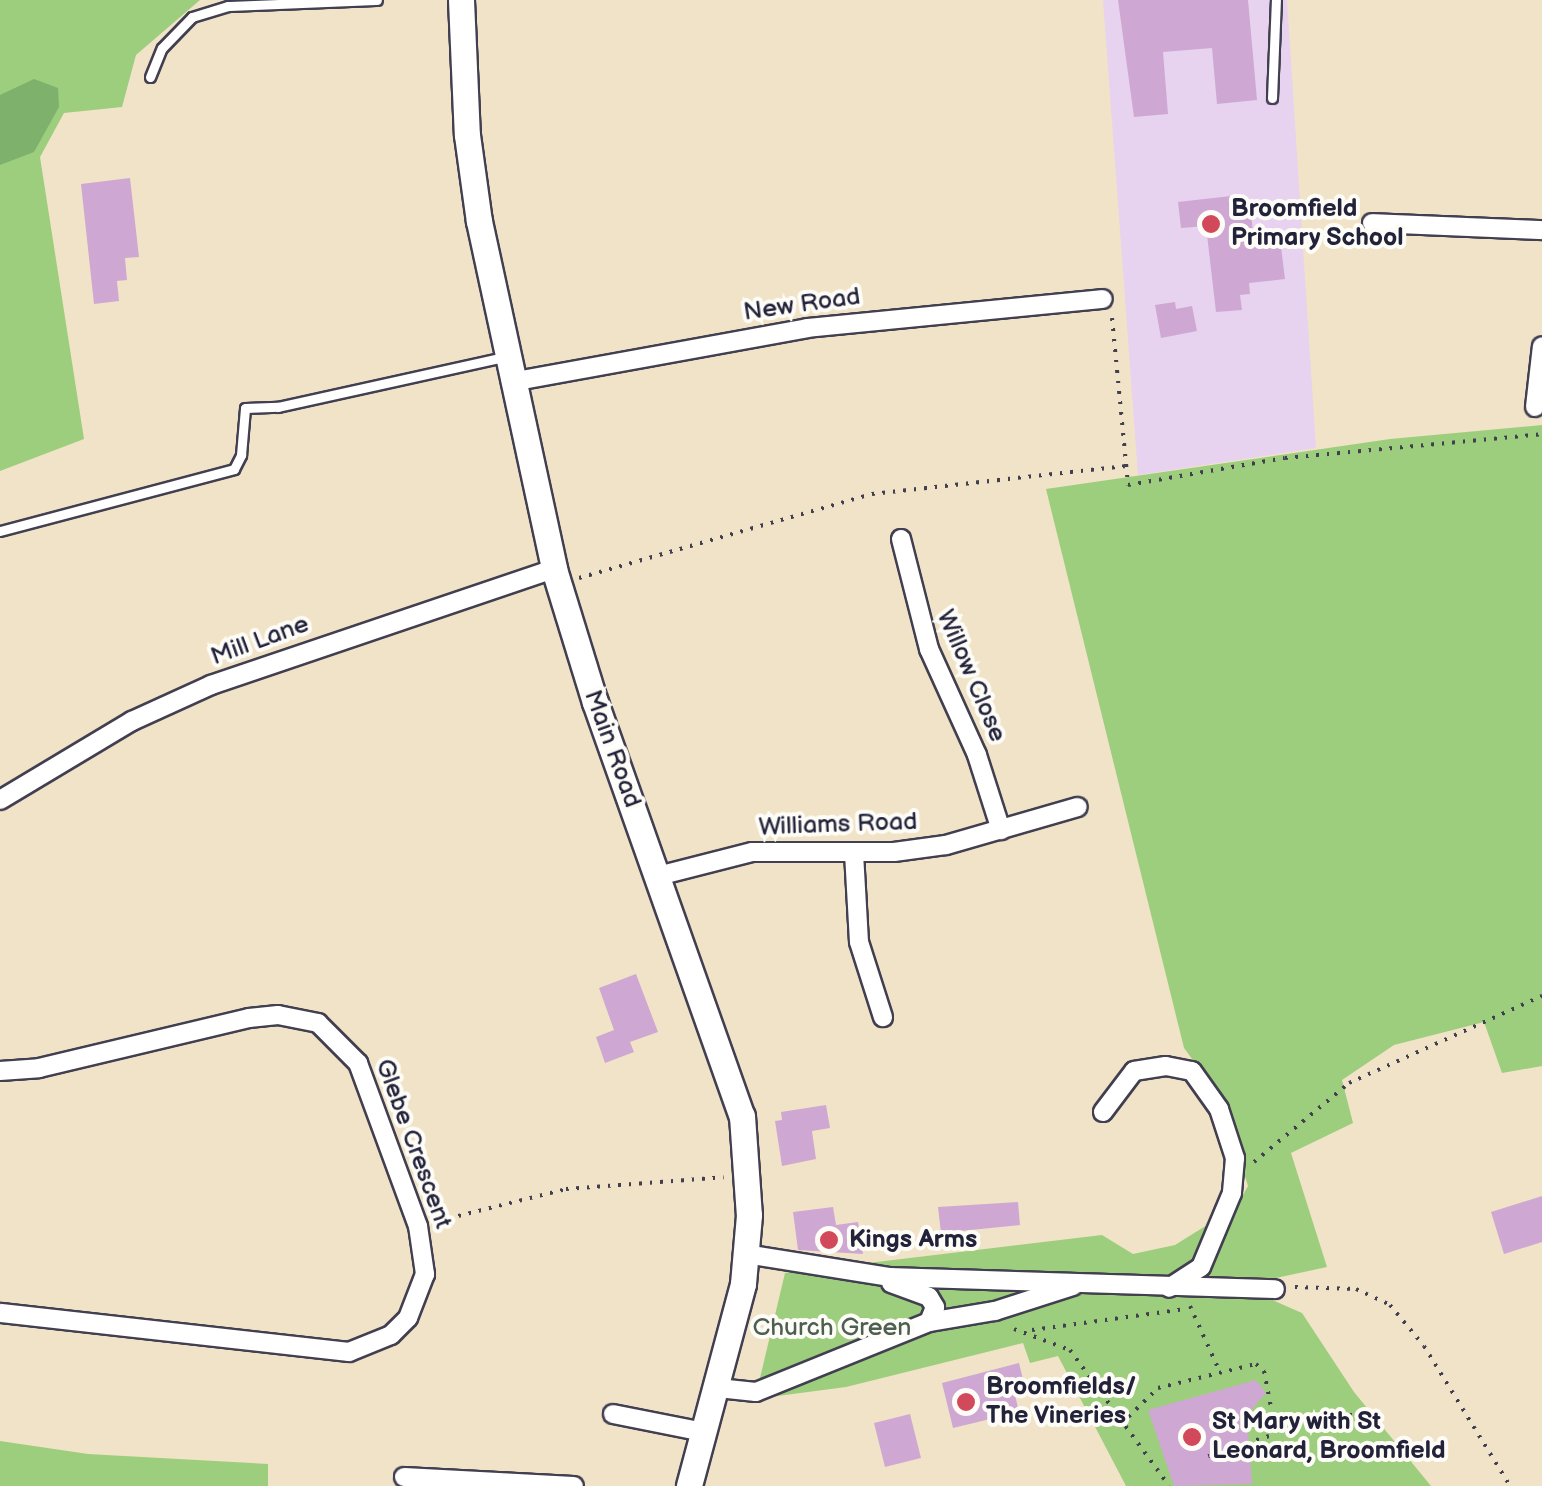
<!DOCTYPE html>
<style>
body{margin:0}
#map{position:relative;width:1542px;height:1486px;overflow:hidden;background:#f1e3c7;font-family:"Balsamiq Sans",sans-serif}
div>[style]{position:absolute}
.built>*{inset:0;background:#e7d2ef}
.green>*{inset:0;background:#9dce7d}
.forest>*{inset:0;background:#7eb16c}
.building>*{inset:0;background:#cea8d2}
.path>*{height:4px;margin-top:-2px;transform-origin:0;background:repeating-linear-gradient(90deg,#413f50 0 2.5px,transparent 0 10.5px)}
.roads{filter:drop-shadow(2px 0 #413f50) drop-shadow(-2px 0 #413f50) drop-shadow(0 2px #413f50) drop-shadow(0 -2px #413f50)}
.lane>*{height:9px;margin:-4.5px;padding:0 4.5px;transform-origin:4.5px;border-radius:4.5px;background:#fff}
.street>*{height:18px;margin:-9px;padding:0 9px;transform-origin:9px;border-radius:9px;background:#fff}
.secondary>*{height:25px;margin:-12.5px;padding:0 12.5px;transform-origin:12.5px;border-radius:12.5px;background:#fff}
.dots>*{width:28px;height:28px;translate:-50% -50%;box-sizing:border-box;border:5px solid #fdfcf7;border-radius:50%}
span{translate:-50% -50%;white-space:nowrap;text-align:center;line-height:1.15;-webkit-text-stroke:8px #fdfcf7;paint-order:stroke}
.poi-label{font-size:25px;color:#22223b;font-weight:700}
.left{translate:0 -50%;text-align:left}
.street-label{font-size:25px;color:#22223b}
.park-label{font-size:25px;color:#4d5e52}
</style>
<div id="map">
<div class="built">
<i style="clip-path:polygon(1103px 0,1287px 0,1316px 448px,1138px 475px)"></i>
</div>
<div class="green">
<i style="clip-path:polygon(0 0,200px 0,136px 55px,122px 107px,64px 113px,40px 157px,84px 439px,0 471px)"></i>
<i style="clip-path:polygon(1542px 425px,1542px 1066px,1502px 1073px,1484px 1022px,1394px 1045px,1342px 1080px,1353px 1123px,1291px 1153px,1327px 1267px,1262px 1281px,1268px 1298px,1302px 1313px,1354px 1392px,1431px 1486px,1126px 1486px,1058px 1356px,1030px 1363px,1023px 1343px,846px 1387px,755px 1399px,785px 1273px,1102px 1235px,1133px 1254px,1175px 1245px,1236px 1207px,1248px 1186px,1221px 1098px,1184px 1048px,1046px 489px,1390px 439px)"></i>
<i style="clip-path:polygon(0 1441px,88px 1454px,268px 1464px,268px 1486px,0 1486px)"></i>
</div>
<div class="forest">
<i style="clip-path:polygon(34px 79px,58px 88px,59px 107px,34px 152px,0 165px,0 95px)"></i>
</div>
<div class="building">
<i style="clip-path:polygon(1118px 0,1248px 0,1257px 100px,1217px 104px,1212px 48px,1163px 52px,1168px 114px,1134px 117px)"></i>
<i style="clip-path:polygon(130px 178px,139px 257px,125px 258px,127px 280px,117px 281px,119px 301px,94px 304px,81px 184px)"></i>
<i style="clip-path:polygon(1240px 195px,1242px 214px,1251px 214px,1254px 242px,1280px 239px,1285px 279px,1249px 283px,1250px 294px,1240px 295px,1242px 310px,1216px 312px,1206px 226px,1181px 228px,1178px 202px)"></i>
<i style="clip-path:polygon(1175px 302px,1176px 309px,1192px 306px,1197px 331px,1161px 338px,1155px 305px)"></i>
<i style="clip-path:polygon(636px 974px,658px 1032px,630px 1042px,634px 1052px,605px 1063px,596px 1037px,614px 1030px,599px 988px)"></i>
<i style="clip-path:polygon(826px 1105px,830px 1128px,812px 1131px,816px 1159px,782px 1166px,775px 1121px,782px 1120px,781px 1112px)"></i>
<i style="clip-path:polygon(1542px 1196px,1542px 1242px,1504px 1254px,1491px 1212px)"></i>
<i style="clip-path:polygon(1018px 1202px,1020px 1225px,941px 1233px,938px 1207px)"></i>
<i style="clip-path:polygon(833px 1207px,836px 1225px,858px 1222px,863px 1254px,798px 1250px,793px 1212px)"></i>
<i style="clip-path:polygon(1019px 1363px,1026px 1392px,1015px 1395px,1019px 1412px,953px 1428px,942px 1383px)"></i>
<i style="clip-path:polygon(1256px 1380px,1266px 1393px,1247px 1415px,1252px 1484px,1174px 1486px,1148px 1410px)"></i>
<i style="clip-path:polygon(910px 1414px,921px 1458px,885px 1467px,874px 1423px)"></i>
</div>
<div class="path">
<i style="left:1112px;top:318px;width:168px;rotate:84.5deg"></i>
<i style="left:1128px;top:485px;width:159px;rotate:-9.8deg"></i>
<i style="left:1285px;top:458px;width:258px;rotate:-5.3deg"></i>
<i style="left:579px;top:578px;width:305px;rotate:-16deg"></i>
<i style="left:872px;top:494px;width:256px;rotate:-6.3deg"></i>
<i style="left:1254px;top:1162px;width:124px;rotate:-39.7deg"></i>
<i style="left:1349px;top:1083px;width:212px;rotate:-24.3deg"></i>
<i style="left:438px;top:1221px;width:132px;rotate:-14deg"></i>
<i style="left:566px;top:1189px;width:158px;rotate:-4.3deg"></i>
<i style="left:1295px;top:1287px;width:61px;rotate:1.9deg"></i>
<i style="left:1356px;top:1289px;width:38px;rotate:25deg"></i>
<i style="left:1390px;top:1305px;width:53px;rotate:50.3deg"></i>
<i style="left:1424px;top:1346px;width:164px;rotate:58.4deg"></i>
<i style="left:1190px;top:1306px;width:72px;rotate:65.6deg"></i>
<i style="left:1014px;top:1329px;width:60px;rotate:20.6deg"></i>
<i style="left:1070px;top:1350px;width:168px;rotate:53.9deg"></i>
<i style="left:1032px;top:1330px;width:155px;rotate:-7.8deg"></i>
<i style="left:1276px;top:1422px;width:96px;rotate:-5.4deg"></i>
<i style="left:1121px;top:1424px;width:52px;rotate:-44.2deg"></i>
<i style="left:1158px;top:1388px;width:101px;rotate:-13.8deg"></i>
<i style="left:1256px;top:1364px;width:11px;rotate:41deg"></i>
<i style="left:1264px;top:1371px;width:58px;rotate:79.1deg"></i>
<i style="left:1275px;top:1428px;width:10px;rotate:127deg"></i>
<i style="left:1269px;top:1436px;width:64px;rotate:161.8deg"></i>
</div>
<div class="roads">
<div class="lane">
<i style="left:150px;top:77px;width:31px;rotate:-68deg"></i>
<i style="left:162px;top:48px;width:43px;rotate:-45.9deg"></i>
<i style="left:192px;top:17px;width:38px;rotate:-17deg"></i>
<i style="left:228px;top:6px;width:149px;rotate:-2.3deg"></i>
<i style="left:1272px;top:98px;width:98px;rotate:-87.7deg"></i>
<i style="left:0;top:531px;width:242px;rotate:-14.8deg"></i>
<i style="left:234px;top:469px;width:16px;rotate:-63deg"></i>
<i style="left:241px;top:455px;width:47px;rotate:-85.1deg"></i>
<i style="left:245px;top:408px;width:33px;rotate:-2deg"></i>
<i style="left:278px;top:407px;width:231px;rotate:-12.5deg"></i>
</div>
<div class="street">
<i style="left:1372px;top:223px;width:170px;rotate:2.4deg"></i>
<i style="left:511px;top:382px;width:301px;rotate:-10.3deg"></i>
<i style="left:807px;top:328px;width:297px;rotate:-5.6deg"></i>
<i style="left:1535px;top:407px;width:61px;rotate:-83.5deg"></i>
<i style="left:901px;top:539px;width:114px;rotate:75.7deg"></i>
<i style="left:929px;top:649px;width:116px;rotate:65.6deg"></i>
<i style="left:977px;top:755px;width:79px;rotate:72.3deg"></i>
<i style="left:0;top:800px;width:154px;rotate:-30.9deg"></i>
<i style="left:132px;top:721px;width:87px;rotate:-24.5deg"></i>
<i style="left:211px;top:685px;width:362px;rotate:-18.7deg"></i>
<i style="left:854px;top:853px;width:89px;rotate:86.8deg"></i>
<i style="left:859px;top:942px;width:79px;rotate:72.3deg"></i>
<i style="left:658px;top:876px;width:97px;rotate:-14.3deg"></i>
<i style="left:752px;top:852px;width:142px"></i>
<i style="left:894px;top:852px;width:52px;rotate:-7.7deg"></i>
<i style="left:946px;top:845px;width:137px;rotate:-16.1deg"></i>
<i style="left:0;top:1071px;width:39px;rotate:-4deg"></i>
<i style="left:39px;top:1068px;width:216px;rotate:-13.4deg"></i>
<i style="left:249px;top:1018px;width:29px;rotate:-6deg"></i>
<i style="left:278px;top:1015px;width:41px;rotate:11.3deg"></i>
<i style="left:318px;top:1023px;width:57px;rotate:45deg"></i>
<i style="left:358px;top:1063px;width:174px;rotate:69.8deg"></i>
<i style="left:418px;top:1226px;width:49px;rotate:81.7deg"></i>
<i style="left:425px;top:1274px;width:47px;rotate:111.1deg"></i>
<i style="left:408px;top:1318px;width:24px;rotate:135deg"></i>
<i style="left:391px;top:1335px;width:45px;rotate:158deg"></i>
<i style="left:349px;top:1352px;width:351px;rotate:-173.6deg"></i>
<i style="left:1103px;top:1112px;width:51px;rotate:-52.9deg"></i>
<i style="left:1134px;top:1071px;width:32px;rotate:-9deg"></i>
<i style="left:1166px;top:1066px;width:26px;rotate:11deg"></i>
<i style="left:1192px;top:1071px;width:47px;rotate:54.6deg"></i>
<i style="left:1219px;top:1109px;width:52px;rotate:71.9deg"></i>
<i style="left:1235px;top:1158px;width:35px;rotate:95deg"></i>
<i style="left:1232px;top:1193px;width:80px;rotate:112.7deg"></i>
<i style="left:1201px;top:1267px;width:38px;rotate:147deg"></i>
<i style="left:746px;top:1254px;width:145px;rotate:9.1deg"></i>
<i style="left:889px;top:1277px;width:386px;rotate:1.8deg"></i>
<i style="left:891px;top:1283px;width:40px;rotate:20.2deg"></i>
<i style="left:929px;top:1297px;width:12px;rotate:59deg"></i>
<i style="left:935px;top:1307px;width:16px;rotate:112deg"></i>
<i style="left:718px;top:1388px;width:38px;rotate:6deg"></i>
<i style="left:756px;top:1392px;width:187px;rotate:-22deg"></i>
<i style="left:929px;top:1322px;width:67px;rotate:-9.5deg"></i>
<i style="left:995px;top:1311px;width:82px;rotate:-17.8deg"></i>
<i style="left:613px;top:1414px;width:93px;rotate:11.2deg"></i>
<i style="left:404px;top:1477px;width:170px;rotate:3deg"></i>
</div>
<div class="secondary">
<i style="left:461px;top:0;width:135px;rotate:87.5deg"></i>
<i style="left:467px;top:135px;width:87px;rotate:82.1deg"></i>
<i style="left:479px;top:221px;width:356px;rotate:77.8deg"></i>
<i style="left:554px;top:569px;width:139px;rotate:72.9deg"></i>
<i style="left:595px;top:702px;width:439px;rotate:70.5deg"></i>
<i style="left:742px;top:1116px;width:99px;rotate:86deg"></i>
<i style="left:749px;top:1215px;width:69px;rotate:95deg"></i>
<i style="left:743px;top:1284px;width:209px;rotate:105deg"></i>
</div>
</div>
<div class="dots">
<i style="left:1211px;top:224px;background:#d1495b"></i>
<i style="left:829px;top:1240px;background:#d1495b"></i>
<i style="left:966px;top:1402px;background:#d1495b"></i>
<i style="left:1192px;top:1437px;background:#d1495b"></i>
</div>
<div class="poi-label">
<span class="left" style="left:1231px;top:224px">Broomfield<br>Primary School</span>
<span class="left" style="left:849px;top:1240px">Kings Arms</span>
<span class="left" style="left:986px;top:1402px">Broomfields/<br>The Vineries</span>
<span class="left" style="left:1212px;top:1437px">St Mary with St<br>Leonard, Broomfield</span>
</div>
<div class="street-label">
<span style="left:802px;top:305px;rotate:-8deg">New Road</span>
<span style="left:260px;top:641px;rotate:-20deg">Mill Lane</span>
<span style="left:971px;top:676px;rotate:67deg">Willow Close</span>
<span style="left:612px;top:749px;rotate:70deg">Main Road</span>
<span style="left:838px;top:825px;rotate:-2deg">Williams Road</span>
<span style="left:413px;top:1144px;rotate:70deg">Glebe Crescent</span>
</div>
<div class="park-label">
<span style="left:832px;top:1328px">Church Green</span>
</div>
</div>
